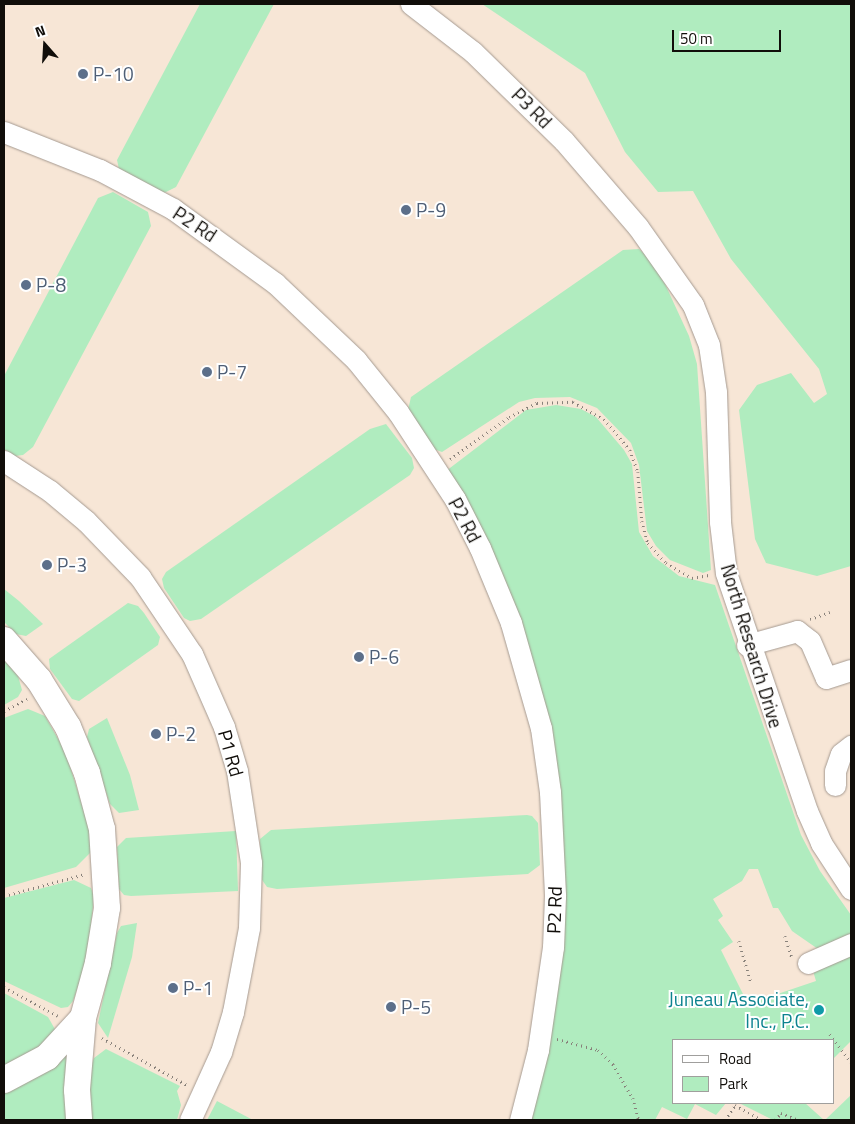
<!DOCTYPE html>
<html>
<head>
<meta charset="utf-8">
<style>
  body { margin:0 }
  #map { position:relative; width:855px; height:1124px; overflow:hidden; background:#fdf1e7; font-family:"Titillium Web",sans-serif }
  div>[style] { position:absolute }
  .built>* { inset:0; background:#f7e6d6 }
  .green>* { inset:0; background:#b0ecbf }
  .path>* { height:2.5px; margin-top:-1.25px; transform-origin:0; background:repeating-linear-gradient(90deg,#88817a 0 1px,transparent 0 5px) }
  .roads { filter:drop-shadow(0 0 1px #a59a91) drop-shadow(0 0 1px #a59a91) }
  .minor>* { height:21px; margin:-10.5px; padding:0 10.5px; transform-origin:10.5px; border-radius:10.5px; background:#fff }
  .major>* { height:26px; margin:-13px; padding:0 13px; transform-origin:13px; border-radius:13px; background:#fff }
  .dots>* { width:14px; height:14px; translate:-50% -50%; box-sizing:border-box; border:2px solid #fff; border-radius:50% }
  span { translate:-50% -50%; white-space:nowrap; text-align:center; line-height:1.15; -webkit-text-stroke:4px #fff; paint-order:stroke }
  .service-label { font-size:19px; color:#4e5e75 }
  .left { translate:0 -50%; text-align:left }
  .street-label { font-size:19px; color:#110e0a }
  .culture-label { font-size:19px; color:#0d838f }
  .right { translate:-100% -50%; text-align:right }
  .frame { position:absolute; inset:0; border:5px solid #110e0a; pointer-events:none }
  .legend { position:absolute; left:672px; top:1039px; width:162px; height:65px; box-sizing:border-box; background:#fff; border:1px solid #a09f9d; margin:0; padding:6px 9px; list-style:none; font-size:15px; color:#110e0a }
  .legend li { display:flex; align-items:center; gap:10px; height:25px }
  .legend b { width:25px; border:1px solid #a09f9d }
  .north { position:absolute; left:20px; top:20px; width:50px; height:50px; -webkit-text-stroke:4px #fff; paint-order:stroke; rotate:341deg; font-size:14px; font-weight:700; line-height:20px; text-align:center; color:#110e0a }
  .north::after { content:''; display:block; margin:auto; width:18px; height:22px; background:#110e0a; clip-path:polygon(50% 0,100% 100%,50% 72%,0 100%) }
  .scale { position:absolute; left:672px; top:30px; width:109px; height:22px; box-sizing:border-box; border:2px solid #110e0a; border-top:0; padding-left:6px; font-size:15px; line-height:18px; white-space:nowrap; color:#110e0a; -webkit-text-stroke:4px #fff; paint-order:stroke }
</style>
</head>
<body>
<div id="map">
  <div class="built">
    <div style="clip-path:polygon(evenodd,4px 4px,851px 4px,851px 1120px,4px 1120px,4px 4px,674px 1040px,834px 1040px,834px 1103px,674px 1103px,674px 1040px)"></div>
  </div>
  <div class="green">
    <div style="clip-path:polygon(200px 4px,274px 4px,176px 187px,164px 193px,119px 169px,117px 160px)"></div>
    <div style="clip-path:polygon(482px 4px,851px 4px,851px 566px,817px 576px,766px 563px,755px 539px,739px 410px,757px 385px,791px 373px,814px 403px,827px 394px,819px 369px,731px 259px,693px 191px,658px 192px,625px 152px,585px 73px)"></div>
    <div style="clip-path:polygon(113px 192px,148px 212px,151px 226px,33px 447px,23px 455px,15px 456px,4px 449px,4px 376px,98px 198px)"></div>
    <div style="clip-path:polygon(639px 249px,649px 258px,665px 284px,689px 336px,697px 364px,711px 570px,703px 573px,670px 560px,656px 546px,647px 531px,639px 465px,631px 443px,597px 408px,570px 397px,535px 398px,519px 402px,442px 452px,431px 448px,408px 410px,411px 397px,623px 250px)"></div>
    <div style="clip-path:polygon(556px 405px,581px 409px,596px 417px,624px 450px,632px 464px,639px 532px,653px 556px,679px 576px,715px 585px,801px 835px,820px 871px,851px 915px,851px 933px,839px 943px,818px 949px,792px 931px,778px 908px,773px 908px,758px 869px,749px 869px,742px 881px,713px 899px,723px 916px,718px 920px,733px 942px,721px 950px,748px 1004px,816px 981px,813px 971px,851px 954px,851px 1041px,834px 1058px,834px 1040px,674px 1040px,674px 1103px,726px 1103px,716px 1115px,695px 1104px,687px 1119px,662px 1107px,655px 1120px,527px 1120px,549px 1043px,548px 732px,446px 471px,526px 410px)"></div>
    <div style="clip-path:polygon(386px 424px,412px 458px,414px 468px,410px 475px,201px 619px,190px 621px,184px 618px,164px 588px,162px 579px,166px 572px,370px 429px)"></div>
    <div style="clip-path:polygon(4px 589px,19px 601px,43px 624px,26px 636px,16px 634px,4px 622px)"></div>
    <div style="clip-path:polygon(128px 603px,138px 606px,144px 613px,160px 637px,158px 645px,79px 701px,72px 699px,50px 669px,49px 659px)"></div>
    <div style="clip-path:polygon(4px 660px,18px 676px,22px 690px,18px 697px,4px 705px)"></div>
    <div style="clip-path:polygon(28px 709px,45px 716px,66px 753px,89px 828px,91px 852px,76px 867px,4px 888px,4px 718px)"></div>
    <div style="clip-path:polygon(107px 718px,130px 775px,139px 810px,119px 813px,110px 804px,87px 737px,89px 729px)"></div>
    <div style="clip-path:polygon(527px 815px,532px 816px,538px 823px,540px 865px,528px 874px,277px 889px,267px 887px,260px 877px,260px 839px,271px 830px)"></div>
    <div style="clip-path:polygon(236px 831px,238px 891px,131px 896px,124px 895px,119px 889px,117px 847px,126px 838px)"></div>
    <div style="clip-path:polygon(74px 880px,91px 888px,94px 897px,90px 934px,83px 973px,73px 1001px,68px 1007px,61px 1008px,4px 981px,4px 898px)"></div>
    <div style="clip-path:polygon(137px 923px,132px 957px,108px 1038px,98px 1023px,117px 933px,121px 926px)"></div>
    <div style="clip-path:polygon(4px 993px,48px 1017px,56px 1031px,54px 1039px,4px 1074px)"></div>
    <div style="clip-path:polygon(106px 1049px,180px 1086px,177px 1091px,181px 1105px,177px 1120px,89px 1120px,88px 1072px,94px 1058px)"></div>
    <div style="clip-path:polygon(70px 1050px,69px 1120px,4px 1120px,4px 1091px)"></div>
    <div style="clip-path:polygon(851px 1095px,851px 1120px,825px 1120px)"></div>
    <div style="clip-path:polygon(217px 1101px,253px 1120px,207px 1120px)"></div>
    <div style="clip-path:polygon(739px 1103px,805px 1103px,824px 1120px,773px 1120px)"></div>
  </div>
  <div class="path">
    <div style="left:450px;top:459px;width:72px;rotate:-35.4deg"></div>
    <div style="left:509px;top:417px;width:31px;rotate:-27deg"></div>
    <div style="left:537px;top:403px;width:36px;rotate:-2deg"></div>
    <div style="left:573px;top:402px;width:35px;rotate:29deg"></div>
    <div style="left:604px;top:419px;width:40px;rotate:50deg"></div>
    <div style="left:630px;top:450px;width:23px;rotate:70deg"></div>
    <div style="left:638px;top:472px;width:49px;rotate:85.3deg"></div>
    <div style="left:642px;top:521px;width:23px;rotate:75deg"></div>
    <div style="left:648px;top:543px;width:27px;rotate:48deg"></div>
    <div style="left:666px;top:563px;width:30px;rotate:30deg"></div>
    <div style="left:692px;top:578px;width:17px;rotate:-10deg"></div>
    <div style="left:810px;top:619px;width:21px;rotate:-19deg"></div>
    <div style="left:4px;top:711px;width:26px;rotate:-28deg"></div>
    <div style="left:4px;top:896px;width:84px;rotate:-15.2deg"></div>
    <div style="left:785px;top:936px;width:22px;rotate:72deg"></div>
    <div style="left:739px;top:941px;width:43px;rotate:73.7deg"></div>
    <div style="left:4px;top:987px;width:61px;rotate:28.2deg"></div>
    <div style="left:830px;top:1034px;width:35px;rotate:53deg"></div>
    <div style="left:102px;top:1038px;width:97px;rotate:28.9deg"></div>
    <div style="left:557px;top:1039px;width:42px;rotate:15deg"></div>
    <div style="left:598px;top:1050px;width:21px;rotate:43deg"></div>
    <div style="left:613px;top:1064px;width:39px;rotate:60deg"></div>
    <div style="left:633px;top:1098px;width:23px;rotate:75deg"></div>
    <div style="left:725px;top:1120px;width:18px;rotate:-56deg"></div>
    <div style="left:735px;top:1105px;width:31px;rotate:29deg"></div>
    <div style="left:775px;top:1120px;width:9px;rotate:-49deg"></div>
    <div style="left:781px;top:1113px;width:18px;rotate:22deg"></div>
  </div>
  <div class="roads">
    <div class="minor">
      <div style="left:411px;top:4px;width:78px;rotate:37.7deg"></div>
      <div style="left:473px;top:52px;width:127px;rotate:44.4deg"></div>
      <div style="left:564px;top:141px;width:113px;rotate:49.3deg"></div>
      <div style="left:638px;top:227px;width:95px;rotate:54.8deg"></div>
      <div style="left:693px;top:305px;width:43px;rotate:68.2deg"></div>
      <div style="left:709px;top:345px;width:48px;rotate:81.5deg"></div>
      <div style="left:716px;top:392px;width:130px;rotate:88.2deg"></div>
      <div style="left:720px;top:522px;width:51px;rotate:83.3deg"></div>
      <div style="left:726px;top:573px;width:251px;rotate:71.2deg"></div>
      <div style="left:807px;top:811px;width:35px;rotate:66deg"></div>
      <div style="left:821px;top:843px;width:55px;rotate:56.9deg"></div>
      <div style="left:4px;top:132px;width:103px;rotate:21.6deg"></div>
      <div style="left:100px;top:170px;width:83px;rotate:28.1deg"></div>
      <div style="left:173px;top:209px;width:126px;rotate:36deg"></div>
      <div style="left:275px;top:283px;width:112px;rotate:43.5deg"></div>
      <div style="left:356px;top:360px;width:67px;rotate:51.1deg"></div>
      <div style="left:398px;top:412px;width:104px;rotate:56.8deg"></div>
      <div style="left:455px;top:499px;width:55px;rotate:63deg"></div>
      <div style="left:480px;top:548px;width:81px;rotate:67.5deg"></div>
      <div style="left:511px;top:623px;width:109px;rotate:74.1deg"></div>
      <div style="left:541px;top:728px;width:65px;rotate:82deg"></div>
      <div style="left:550px;top:792px;width:104px;rotate:87.2deg"></div>
      <div style="left:555px;top:896px;width:51px;rotate:92.2deg"></div>
      <div style="left:553px;top:947px;width:104px;rotate:98.3deg"></div>
      <div style="left:538px;top:1050px;width:72px;rotate:104.4deg"></div>
      <div style="left:4px;top:461px;width:55px;rotate:33.1deg"></div>
      <div style="left:50px;top:491px;width:47px;rotate:39.8deg"></div>
      <div style="left:86px;top:521px;width:78px;rotate:46deg"></div>
      <div style="left:140px;top:577px;width:93px;rotate:56deg"></div>
      <div style="left:192px;top:654px;width:80px;rotate:66.3deg"></div>
      <div style="left:224px;top:727px;width:46px;rotate:73.5deg"></div>
      <div style="left:237px;top:771px;width:93px;rotate:81.3deg"></div>
      <div style="left:251px;top:863px;width:65px;rotate:91.8deg"></div>
      <div style="left:249px;top:928px;width:86px;rotate:100.8deg"></div>
      <div style="left:233px;top:1012px;width:42px;rotate:106.7deg"></div>
      <div style="left:221px;top:1052px;width:75px;rotate:114.5deg"></div>
      <div style="left:747px;top:645px;width:52px;rotate:-15.6deg"></div>
      <div style="left:797px;top:631px;width:16px;rotate:38deg"></div>
      <div style="left:810px;top:641px;width:40px;rotate:66.6deg"></div>
      <div style="left:826px;top:678px;width:26px;rotate:-18deg"></div>
      <div style="left:835px;top:785px;width:14px;rotate:-90deg"></div>
      <div style="left:835px;top:771px;width:18px;rotate:-71deg"></div>
      <div style="left:841px;top:754px;width:13px;rotate:-39deg"></div>
      <div style="left:808px;top:963px;width:47px;rotate:-23.8deg"></div>
    </div>
    <div class="major">
      <div style="left:4px;top:640px;width:53px;rotate:48.8deg"></div>
      <div style="left:39px;top:680px;width:55px;rotate:58.3deg"></div>
      <div style="left:68px;top:727px;width:50px;rotate:67.6deg"></div>
      <div style="left:87px;top:773px;width:58px;rotate:75deg"></div>
      <div style="left:102px;top:829px;width:79px;rotate:86.4deg"></div>
      <div style="left:107px;top:908px;width:56px;rotate:99.3deg"></div>
      <div style="left:98px;top:963px;width:57px;rotate:105.3deg"></div>
      <div style="left:83px;top:1018px;width:72px;rotate:94.8deg"></div>
      <div style="left:77px;top:1090px;width:30px;rotate:86deg"></div>
      <div style="left:4px;top:1080px;width:49px;rotate:-28.1deg"></div>
      <div style="left:47px;top:1057px;width:53px;rotate:-47.3deg"></div>
    </div>
  </div>
  <div class="dots">
    <div style="left:83px;top:74px;background:#5c6f8a"></div>
    <div style="left:406px;top:210px;background:#5c6f8a"></div>
    <div style="left:26px;top:285px;background:#5c6f8a"></div>
    <div style="left:207px;top:372px;background:#5c6f8a"></div>
    <div style="left:47px;top:565px;background:#5c6f8a"></div>
    <div style="left:359px;top:657px;background:#5c6f8a"></div>
    <div style="left:156px;top:734px;background:#5c6f8a"></div>
    <div style="left:173px;top:988px;background:#5c6f8a"></div>
    <div style="left:391px;top:1007px;background:#5c6f8a"></div>
    <div style="left:819px;top:1010px;background:#0f9aa8"></div>
  </div>
  <div class="service-label">
    <span class="left" style="left:93px;top:74px">P-10</span>
    <span class="left" style="left:416px;top:210px">P-9</span>
    <span class="left" style="left:36px;top:285px">P-8</span>
    <span class="left" style="left:217px;top:372px">P-7</span>
    <span class="left" style="left:57px;top:565px">P-3</span>
    <span class="left" style="left:369px;top:657px">P-6</span>
    <span class="left" style="left:166px;top:734px">P-2</span>
    <span class="left" style="left:183px;top:988px">P-1</span>
    <span class="left" style="left:401px;top:1007px">P-5</span>
  </div>
  <div class="street-label">
    <span style="left:532px;top:108px;rotate:45deg">P3 Rd</span>
    <span style="left:195px;top:224px;rotate:33deg">P2 Rd</span>
    <span style="left:465px;top:520px;rotate:62deg">P2 Rd</span>
    <span style="left:752px;top:646px;rotate:73deg">North Research Drive</span>
    <span style="left:231px;top:753px;rotate:74deg">P1 Rd</span>
    <span style="left:554px;top:910px;rotate:-88deg">P2 Rd</span>
  </div>
  <div class="culture-label">
    <span class="right" style="left:809px;top:1010px">Juneau Associate,<br>Inc., P.C.</span>
  </div>
  <div class="frame"></div>
  <ul class="legend">
  <li><b style="height:6px;background:#fff"></b>Road</li>
  <li><b style="height:14px;background:#b0ecbf"></b>Park</li>
  </ul>
  <div class="north">N</div>
  <div class="scale">50 m</div>
</div>
</body>
</html>
